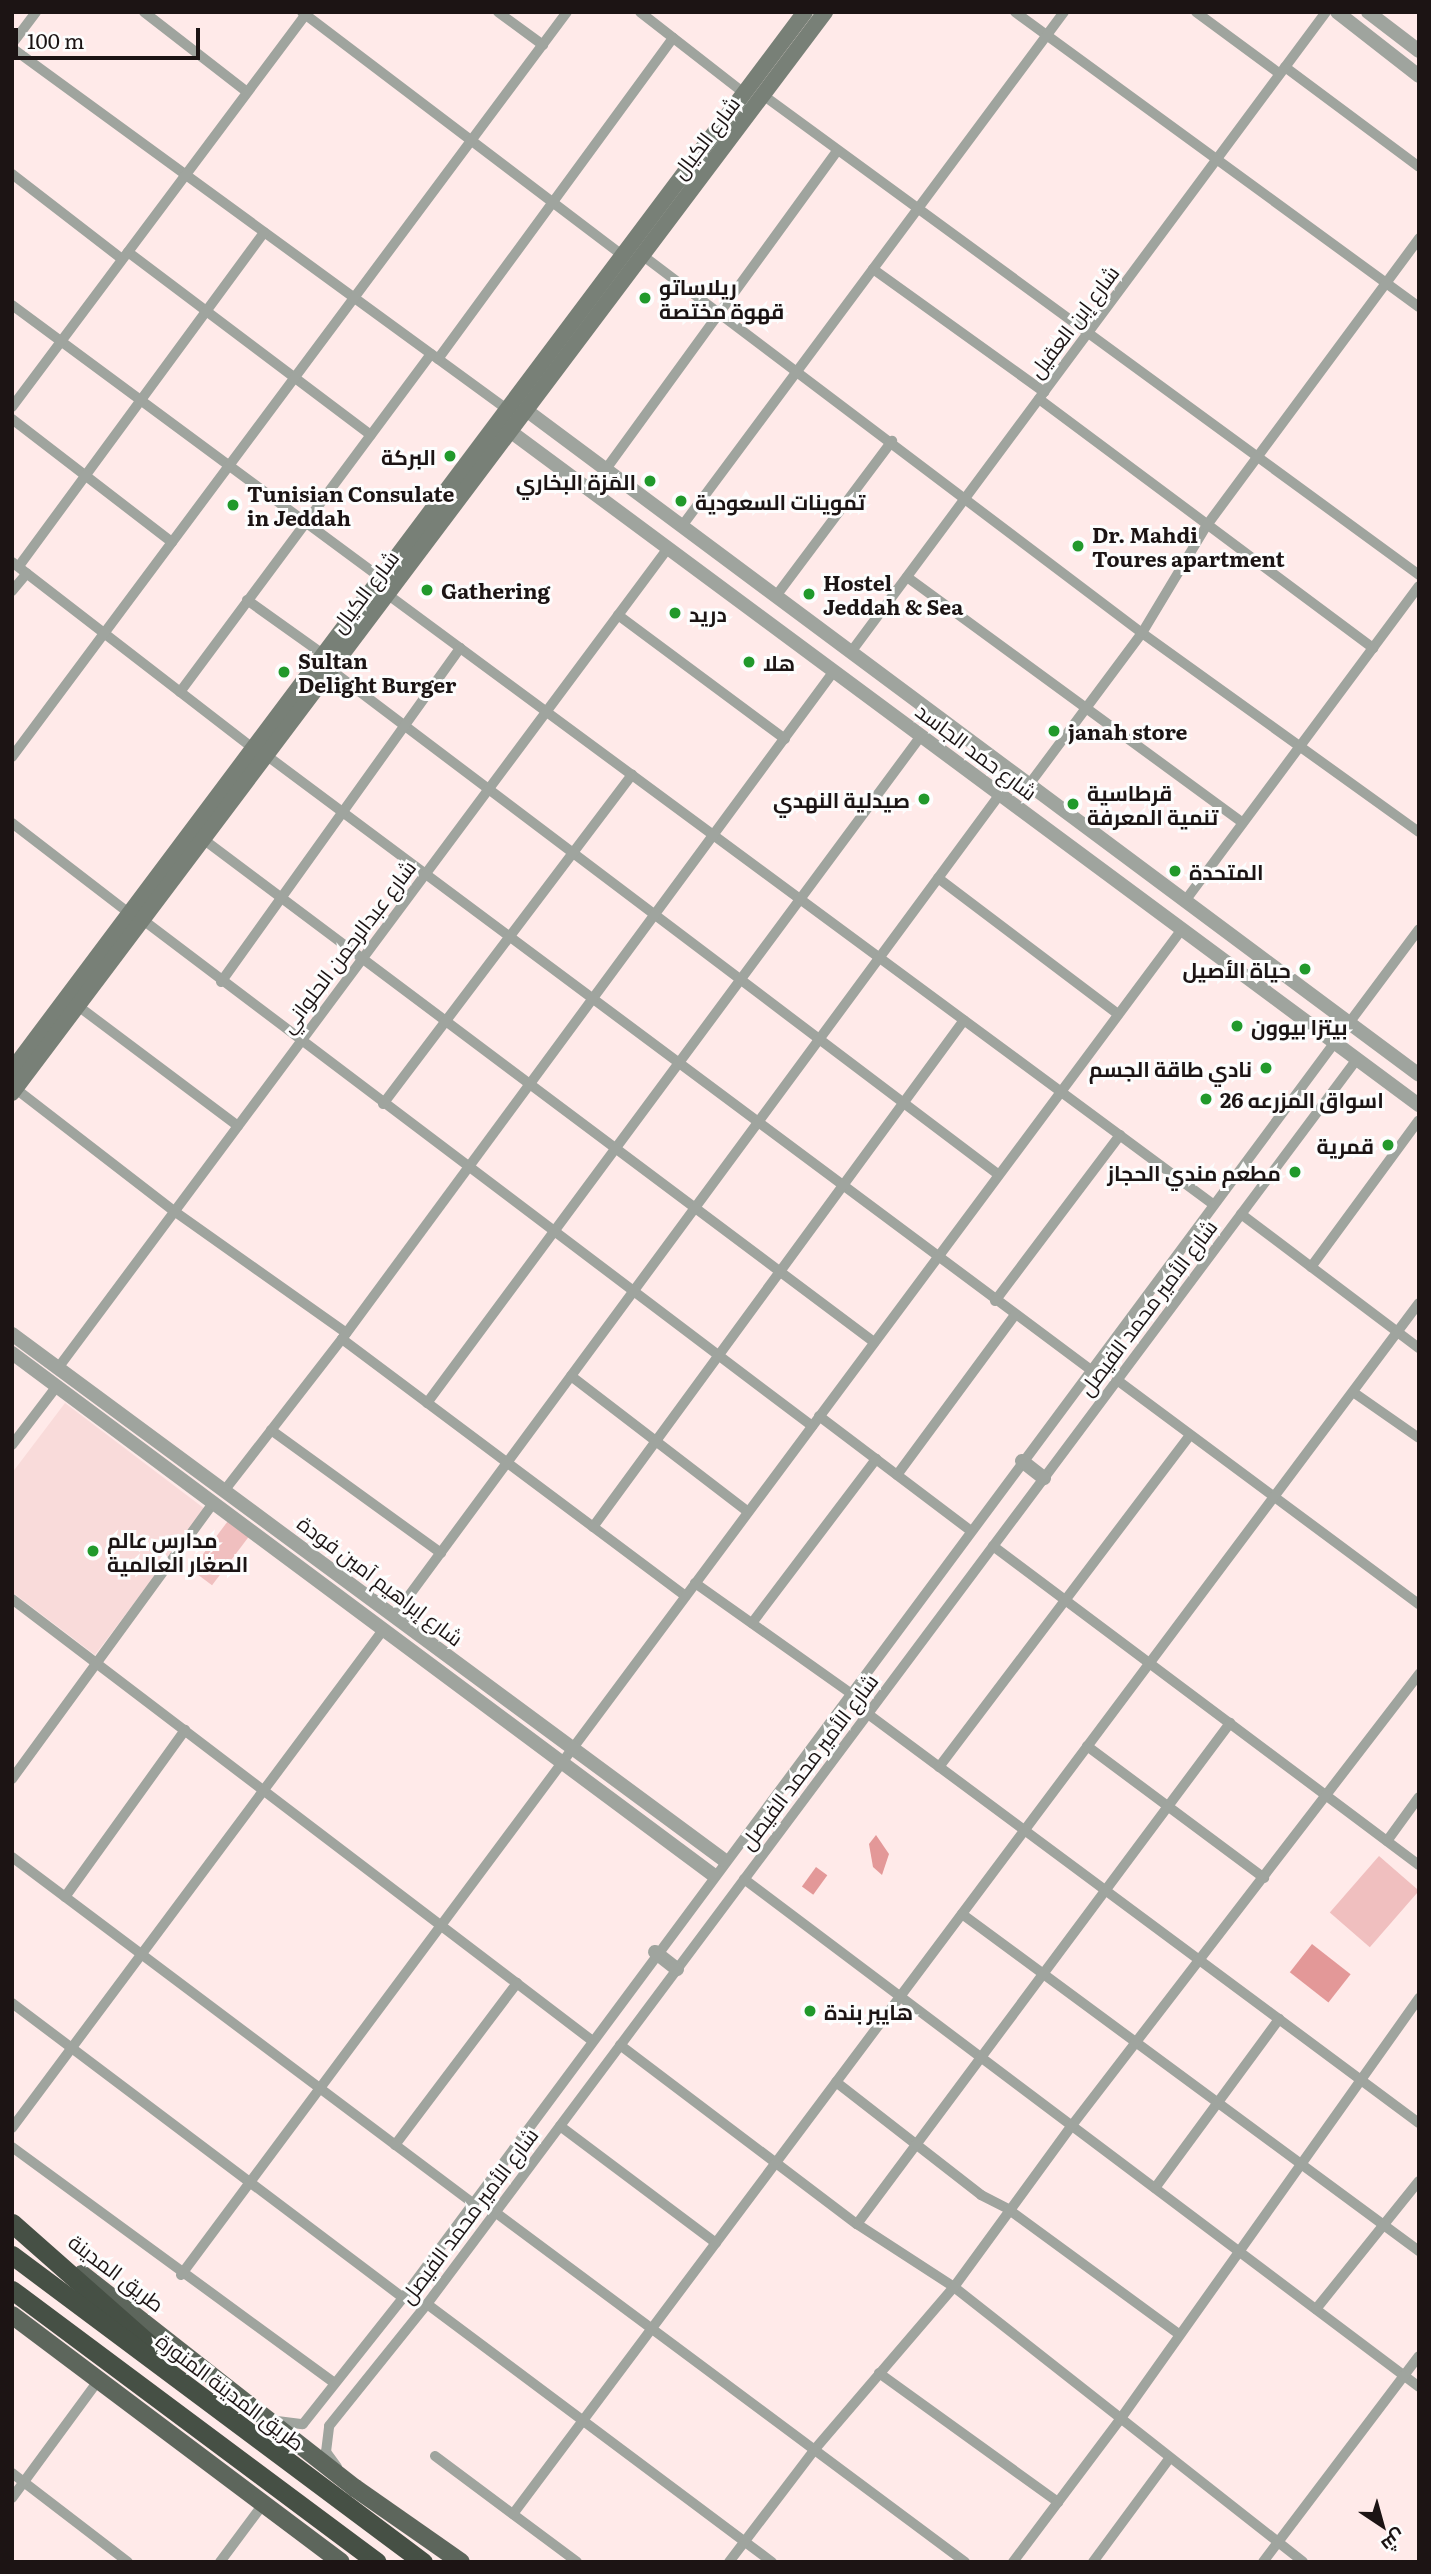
<!DOCTYPE html>
<html>
<head>
<meta charset="utf-8">
<style>
  body { margin:0 }
  #map { position:relative; width:1431px; height:2574px; overflow:hidden; background:#ffeae9; font-family:Literata,Cairo,serif }
  div>[style] { position:absolute }
  .built>* { inset:0; background:#f9dbda }
  .green>* { inset:0; background:#f0bfbf; transform-origin:0 0 }
  .water>* { inset:0; background:#e39898; transform-origin:0 0 }
  .minor>* { height:10px; margin:-5px; padding:0 5px; transform-origin:5px; border-radius:5px; background:#9fa49e }
  .tertiary>* { height:14px; margin:-7px; padding:0 7px; transform-origin:7px; border-radius:7px; background:#9fa49e }
  .secondary>* { height:16px; margin:-8px; padding:0 8px; transform-origin:8px; border-radius:8px; background:#788077 }
  .primary>* { height:18px; margin:-9px; padding:0 9px; transform-origin:9px; border-radius:9px; background:#5d665c }
  .motorway>* { height:19px; margin:-9.5px; padding:0 9.5px; transform-origin:9.5px; border-radius:9.5px; background:#465045 }
  .dots>* { width:19px; height:19px; translate:-50% -50%; box-sizing:border-box; border:4px solid #fdfdfd; border-radius:50% }
  span { translate:-50% -50%; white-space:nowrap; text-align:center; line-height:1.15; -webkit-text-stroke:6px #fdfdfd; paint-order:stroke }
  .street-label { font-size:21px; color:#1c1414 }
  .poi-label { font-size:21px; color:#1c1414; font-weight:700 }
  .left { translate:0 -50%; text-align:left }
  .right { translate:-100% -50%; text-align:right }
  .frame { position:absolute; inset:0; border:14px solid #1c1414; pointer-events:none }
  .north { position:absolute; left:1347px; top:2490px; width:70px; height:70px; -webkit-text-stroke:5px #fdfdfd; paint-order:stroke; rotate:144deg; font-size:19px; font-weight:700; line-height:28px; text-align:center; color:#1c1414 }
  .north::after { content:''; display:block; margin:auto; width:24px; height:32px; background:#1c1414; clip-path:polygon(50% 0,100% 100%,50% 72%,0 100%) }
  .scale { position:absolute; left:14px; top:28px; width:186px; height:32px; box-sizing:border-box; border:4px solid #1c1414; border-top:0; padding-left:9px; font-size:21px; line-height:24px; white-space:nowrap; color:#1c1414; -webkit-text-stroke:5px #fdfdfd; paint-order:stroke }
</style>
</head>
<body>
<div id="map">
  <div class="built">
    <div style="clip-path:polygon(65px 1403px,205px 1509px,95px 1655px,12px 1592px,12px 1473px)"></div>
  </div>
  <div class="green">
    <div style="left:231px;top:1517px;width:26px;height:66px;rotate:37deg"></div>
    <div style="left:1379px;top:1856px;width:53px;height:75px;rotate:41deg"></div>
  </div>
  <div class="water">
    <div style="clip-path:polygon(876px 1835px,889px 1854px,882px 1875px,873px 1867px,869px 1844px)"></div>
    <div style="left:816px;top:1867px;width:14px;height:24px;rotate:36deg"></div>
    <div style="left:1312px;top:1944px;width:49px;height:36px;rotate:38deg"></div>
  </div>
  <div class="minor">
    <div style="left:144px;top:12px;width:130px;rotate:37.8deg"></div>
    <div style="left:302px;top:12px;width:403px;rotate:37.2deg"></div>
    <div style="left:498px;top:12px;width:56px;rotate:36.3deg"></div>
    <div style="left:640px;top:12px;width:132px;rotate:37.9deg"></div>
    <div style="left:1015px;top:12px;width:500px;rotate:36.14deg"></div>
    <div style="left:1196px;top:12px;width:104px;rotate:36.4deg"></div>
    <div style="left:12px;top:44px;width:40px;rotate:-53deg"></div>
    <div style="left:12px;top:48px;width:614px;rotate:36.12deg"></div>
    <div style="left:1285px;top:67px;width:167px;rotate:36.7deg"></div>
    <div style="left:763px;top:95px;width:813px;rotate:36.19deg"></div>
    <div style="left:12px;top:174px;width:139px;rotate:37.7deg"></div>
    <div style="left:128px;top:252px;width:304px;rotate:37deg"></div>
    <div style="left:642px;top:255px;width:627px;rotate:37.09deg"></div>
    <div style="left:1142px;top:633px;width:341px;rotate:35.7deg"></div>
    <div style="left:873px;top:269px;width:211px;rotate:35.7deg"></div>
    <div style="left:12px;top:305px;width:459px;rotate:36.5deg"></div>
    <div style="left:438px;top:359px;width:398px;rotate:-53.8deg"></div>
    <div style="left:1039px;top:399px;width:417px;rotate:36.7deg"></div>
    <div style="left:12px;top:407px;width:493px;rotate:-53.2deg"></div>
    <div style="left:12px;top:419px;width:202px;rotate:37.6deg"></div>
    <div style="left:606px;top:469px;width:394px;rotate:-54deg"></div>
    <div style="left:682px;top:526px;width:640px;rotate:-53.38deg"></div>
    <div style="left:12px;top:562px;width:306px;rotate:37.7deg"></div>
    <div style="left:19px;top:566px;width:414px;rotate:-53.7deg"></div>
    <div style="left:907px;top:577px;width:416px;rotate:36.2deg"></div>
    <div style="left:12px;top:591px;width:23px;rotate:-50deg"></div>
    <div style="left:387px;top:594px;width:1027px;rotate:36.45deg"></div>
    <div style="left:776px;top:596px;width:194px;rotate:-53.2deg"></div>
    <div style="left:247px;top:600px;width:95px;rotate:35.5deg"></div>
    <div style="left:618px;top:615px;width:208px;rotate:36.6deg"></div>
    <div style="left:851px;top:652px;width:797px;rotate:-53.42deg"></div>
    <div style="left:331px;top:670px;width:837px;rotate:37.09deg"></div>
    <div style="left:180px;top:692px;width:421px;rotate:-53.4deg"></div>
    <div style="left:266px;top:755px;width:1029px;rotate:36.7deg"></div>
    <div style="left:12px;top:757px;width:929px;rotate:-53.32deg"></div>
    <div style="left:1028px;top:786px;width:191px;rotate:-53.3deg"></div>
    <div style="left:1142px;top:633px;width:126px;rotate:-59deg"></div>
    <div style="left:1207px;top:525px;width:357px;rotate:-53.5deg"></div>
    <div style="left:12px;top:823px;width:149px;rotate:37.6deg"></div>
    <div style="left:203px;top:839px;width:839px;rotate:36.86deg"></div>
    <div style="left:938px;top:878px;width:226px;rotate:37.1deg"></div>
    <div style="left:1185px;top:901px;width:392px;rotate:-53.4deg"></div>
    <div style="left:143px;top:920px;width:839px;rotate:37.1deg"></div>
    <div style="left:221px;top:982px;width:411px;rotate:-54.4deg"></div>
    <div style="left:78px;top:1006px;width:200px;rotate:36.9deg"></div>
    <div style="left:1349px;top:1023px;width:117px;rotate:-53.3deg"></div>
    <div style="left:16px;top:1089px;width:200px;rotate:37.7deg"></div>
    <div style="left:174px;top:1211px;width:211px;rotate:35.3deg"></div>
    <div style="left:383px;top:1104px;width:413px;rotate:-52.9deg"></div>
    <div style="left:1241px;top:1214px;width:223px;rotate:37deg"></div>
    <div style="left:1311px;top:1267px;width:182px;rotate:-53.7deg"></div>
    <div style="left:995px;top:1301px;width:208px;rotate:-53deg"></div>
    <div style="left:342px;top:1339px;width:429px;rotate:36.8deg"></div>
    <div style="left:58px;top:1368px;width:1022px;rotate:-53.35deg"></div>
    <div style="left:571px;top:1376px;width:223px;rotate:37.5deg"></div>
    <div style="left:1117px;top:1380px;width:376px;rotate:36.6deg"></div>
    <div style="left:1353px;top:1392px;width:80px;rotate:34.9deg"></div>
    <div style="left:427px;top:1403px;width:830px;rotate:-53.48deg"></div>
    <div style="left:819px;top:1416px;width:189px;rotate:37.1deg"></div>
    <div style="left:271px;top:1430px;width:210px;rotate:35.9deg"></div>
    <div style="left:12px;top:1445px;width:74px;rotate:-52.7deg"></div>
    <div style="left:897px;top:1475px;width:199px;rotate:-53.6deg"></div>
    <div style="left:224px;top:1491px;width:192px;rotate:-52.2deg"></div>
    <div style="left:342px;top:1339px;width:830px;rotate:-53.63deg"></div>
    <div style="left:593px;top:1527px;width:628px;rotate:-53.8deg"></div>
    <div style="left:993px;top:1546px;width:532px;rotate:36.83deg"></div>
    <div style="left:695px;top:1583px;width:189px;rotate:35.3deg"></div>
    <div style="left:12px;top:1599px;width:726px;rotate:37.28deg"></div>
    <div style="left:394px;top:1616px;width:1021px;rotate:-53.6deg"></div>
    <div style="left:752px;top:1623px;width:206px;rotate:-52.9deg"></div>
    <div style="left:868px;top:1714px;width:686px;rotate:36.59deg"></div>
    <div style="left:1087px;top:1746px;width:221px;rotate:36.7deg"></div>
    <div style="left:939px;top:1767px;width:416px;rotate:-52.9deg"></div>
    <div style="left:12px;top:1779px;width:341px;rotate:-53.9deg"></div>
    <div style="left:1387px;top:1841px;width:54px;rotate:-54deg"></div>
    <div style="left:12px;top:1857px;width:578px;rotate:36.91deg"></div>
    <div style="left:744px;top:1879px;width:845px;rotate:36.96deg"></div>
    <div style="left:65px;top:1897px;width:206px;rotate:-54.3deg"></div>
    <div style="left:962px;top:1914px;width:568px;rotate:36.41deg"></div>
    <div style="left:12px;top:2003px;width:490px;rotate:37deg"></div>
    <div style="left:620px;top:2045px;width:297px;rotate:37.1deg"></div>
    <div style="left:857px;top:2224px;width:116px;rotate:33deg"></div>
    <div style="left:954px;top:2287px;width:444px;rotate:38.2deg"></div>
    <div style="left:836px;top:2082px;width:184px;rotate:37.9deg"></div>
    <div style="left:981px;top:2195px;width:30px;rotate:27deg"></div>
    <div style="left:1008px;top:2209px;width:212px;rotate:36.2deg"></div>
    <div style="left:560px;top:2126px;width:195px;rotate:36.9deg"></div>
    <div style="left:12px;top:2128px;width:621px;rotate:-53.31deg"></div>
    <div style="left:395px;top:2145px;width:203px;rotate:-53deg"></div>
    <div style="left:12px;top:2147px;width:399px;rotate:36.2deg"></div>
    <div style="left:1155px;top:2188px;width:210px;rotate:-53.7deg"></div>
    <div style="left:495px;top:2212px;width:586px;rotate:36.67deg"></div>
    <div style="left:857px;top:2224px;width:625px;rotate:-53.33deg"></div>
    <div style="left:181px;top:2275px;width:1677px;rotate:-53.36deg"></div>
    <div style="left:427px;top:2304px;width:431px;rotate:36.8deg"></div>
    <div style="left:1316px;top:2309px;width:164px;rotate:-51.2deg"></div>
    <div style="left:879px;top:2373px;width:221px;rotate:35.8deg"></div>
    <div style="left:277px;top:2421px;width:26px;rotate:7deg"></div>
    <div style="left:303px;top:2424px;width:161px;rotate:-51.6deg"></div>
    <div style="left:403px;top:2298px;width:1564px;rotate:-53.42deg"></div>
    <div style="left:435px;top:2456px;width:177px;rotate:36.7deg"></div>
    <div style="left:337px;top:2467px;width:19px;rotate:-126deg"></div>
    <div style="left:326px;top:2452px;width:26px;rotate:-83deg"></div>
    <div style="left:329px;top:2426px;width:156px;rotate:-51.2deg"></div>
    <div style="left:427px;top:2304px;width:1554px;rotate:-53.24deg"></div>
    <div style="left:12px;top:2473px;width:146px;rotate:37.5deg"></div>
    <div style="left:12px;top:2498px;width:145px;rotate:-53.7deg"></div>
    <div style="left:513px;top:2514px;width:1512px;rotate:-53.2deg"></div>
    <div style="left:220px;top:2562px;width:74px;rotate:-53.3deg"></div>
    <div style="left:729px;top:2562px;width:142px;rotate:-52.7deg"></div>
    <div style="left:815px;top:2449px;width:213px;rotate:-49.4deg"></div>
    <div style="left:954px;top:2287px;width:202px;rotate:-53.9deg"></div>
    <div style="left:1073px;top:2124px;width:568px;rotate:-52.44deg"></div>
    <div style="left:1013px;top:2562px;width:176px;rotate:-53.1deg"></div>
    <div style="left:1119px;top:2421px;width:519px;rotate:-54.65deg"></div>
    <div style="left:1093px;top:2562px;width:128px;rotate:-53.6deg"></div>
    <div style="left:1263px;top:2562px;width:258px;rotate:-52.9deg"></div>
  </div>
  <div class="tertiary">
    <div style="left:1337px;top:12px;width:104px;rotate:38deg"></div>
    <div style="left:1368px;top:12px;width:64px;rotate:37.4deg"></div>
    <div style="left:526px;top:410px;width:1113px;rotate:36.67deg"></div>
    <div style="left:510px;top:431px;width:1132px;rotate:36.56deg"></div>
    <div style="left:12px;top:1334px;width:885px;rotate:36.46deg"></div>
    <div style="left:12px;top:1353px;width:874px;rotate:36.67deg"></div>
    <div style="left:1022px;top:1461px;width:28px;rotate:38deg"></div>
    <div style="left:655px;top:1952px;width:28px;rotate:38deg"></div>
  </div>
  <div class="secondary">
    <div style="left:12px;top:1070px;width:1322px;rotate:-53.15deg"></div>
    <div style="left:12px;top:1093px;width:1353px;rotate:-53.05deg"></div>
  </div>
  <div class="primary">
    <div style="left:82px;top:2274px;width:347px;rotate:38.1deg"></div>
    <div style="left:355px;top:2488px;width:129px;rotate:34.9deg"></div>
    <div style="left:12px;top:2315px;width:411px;rotate:36.9deg"></div>
  </div>
  <div class="motorway">
    <div style="left:12px;top:2223px;width:191px;rotate:41.4deg"></div>
    <div style="left:12px;top:2255px;width:513px;rotate:36.76deg"></div>
    <div style="left:12px;top:2290px;width:455px;rotate:36.7deg"></div>
  </div>
  <div class="dots">
    <div style="left:645px;top:298px;background:#21992b"></div>
    <div style="left:450px;top:456px;background:#21992b"></div>
    <div style="left:650px;top:481px;background:#21992b"></div>
    <div style="left:681px;top:501px;background:#21992b"></div>
    <div style="left:233px;top:505px;background:#21992b"></div>
    <div style="left:1078px;top:546px;background:#21992b"></div>
    <div style="left:427px;top:590px;background:#21992b"></div>
    <div style="left:809px;top:594px;background:#21992b"></div>
    <div style="left:675px;top:613px;background:#21992b"></div>
    <div style="left:749px;top:662px;background:#21992b"></div>
    <div style="left:284px;top:672px;background:#21992b"></div>
    <div style="left:1054px;top:731px;background:#21992b"></div>
    <div style="left:924px;top:799px;background:#21992b"></div>
    <div style="left:1073px;top:804px;background:#21992b"></div>
    <div style="left:1175px;top:871px;background:#21992b"></div>
    <div style="left:1305px;top:969px;background:#21992b"></div>
    <div style="left:1237px;top:1026px;background:#21992b"></div>
    <div style="left:1266px;top:1068px;background:#21992b"></div>
    <div style="left:1206px;top:1099px;background:#21992b"></div>
    <div style="left:1388px;top:1145px;background:#21992b"></div>
    <div style="left:1295px;top:1172px;background:#21992b"></div>
    <div style="left:93px;top:1551px;background:#21992b"></div>
    <div style="left:810px;top:2011px;background:#21992b"></div>
  </div>
  <div class="street-label">
    <span style="left:705px;top:137px;rotate:-53deg">شارع الكيال</span>
    <span style="left:1073px;top:321px;rotate:-53deg">شارع إبن العقيل</span>
    <span style="left:364px;top:591px;rotate:-53deg">شارع الكيال</span>
    <span style="left:977px;top:751px;rotate:37deg">شارع حمد الجاسد</span>
    <span style="left:347px;top:946px;rotate:-53deg">شارع عبدالرحمن الحلواني</span>
    <span style="left:1147px;top:1307px;rotate:-53deg">شارع الأمير محمد الفيصل</span>
    <span style="left:381px;top:1580px;rotate:37deg">شارع إبراهيم آمين فودة</span>
    <span style="left:808px;top:1761px;rotate:-53deg">شارع الأمير محمد الفيصل</span>
    <span style="left:468px;top:2215px;rotate:-53deg">شارع الأمير محمد الفيصل</span>
    <span style="left:117px;top:2272px;rotate:37deg">طريق المدينة</span>
    <span style="left:231px;top:2391px;rotate:37deg">طريق المدينة المنورة</span>
  </div>
  <div class="poi-label">
    <span class="left" style="left:659px;top:298px">ريلاساتو<br>قهوة مختصة</span>
    <span class="right" style="left:436px;top:456px">البركة</span>
    <span class="right" style="left:636px;top:481px">المَزة البخاري</span>
    <span class="left" style="left:247px;top:505px">Tunisian Consulate<br>in Jeddah</span>
    <span class="left" style="left:695px;top:501px">تموينات السعودية</span>
    <span class="left" style="left:1092px;top:546px">Dr. Mahdi<br>Toures apartment</span>
    <span class="left" style="left:823px;top:594px">Hostel<br>Jeddah &amp; Sea</span>
    <span class="left" style="left:441px;top:590px">Gathering</span>
    <span class="left" style="left:689px;top:613px">دريد</span>
    <span class="left" style="left:298px;top:672px">Sultan<br>Delight Burger</span>
    <span class="left" style="left:763px;top:662px">هلا</span>
    <span class="left" style="left:1068px;top:731px">janah store</span>
    <span class="left" style="left:1087px;top:804px">قرطاسية<br>تنمية المعرفة</span>
    <span class="right" style="left:910px;top:799px">صيدلية النهدي</span>
    <span class="left" style="left:1189px;top:871px">المتحدة</span>
    <span class="right" style="left:1291px;top:969px">حياة الأصيل</span>
    <span class="left" style="left:1251px;top:1026px">بيتزا بيوون</span>
    <span class="right" style="left:1252px;top:1068px">نادي طاقة الجسم</span>
    <span class="left" style="left:1220px;top:1099px">اسواق المزرعه 26</span>
    <span class="right" style="left:1374px;top:1145px">قمرية</span>
    <span class="right" style="left:1281px;top:1172px">مطعم مندي الحجاز</span>
    <span class="left" style="left:107px;top:1551px">مدارس عالم<br>الصغار العالمية</span>
    <span class="left" style="left:824px;top:2011px">هايبر بندة</span>
  </div>
  <div class="frame"></div>
  <div class="north">ش</div>
  <div class="scale">100 m</div>
</div>
</body>
</html>
